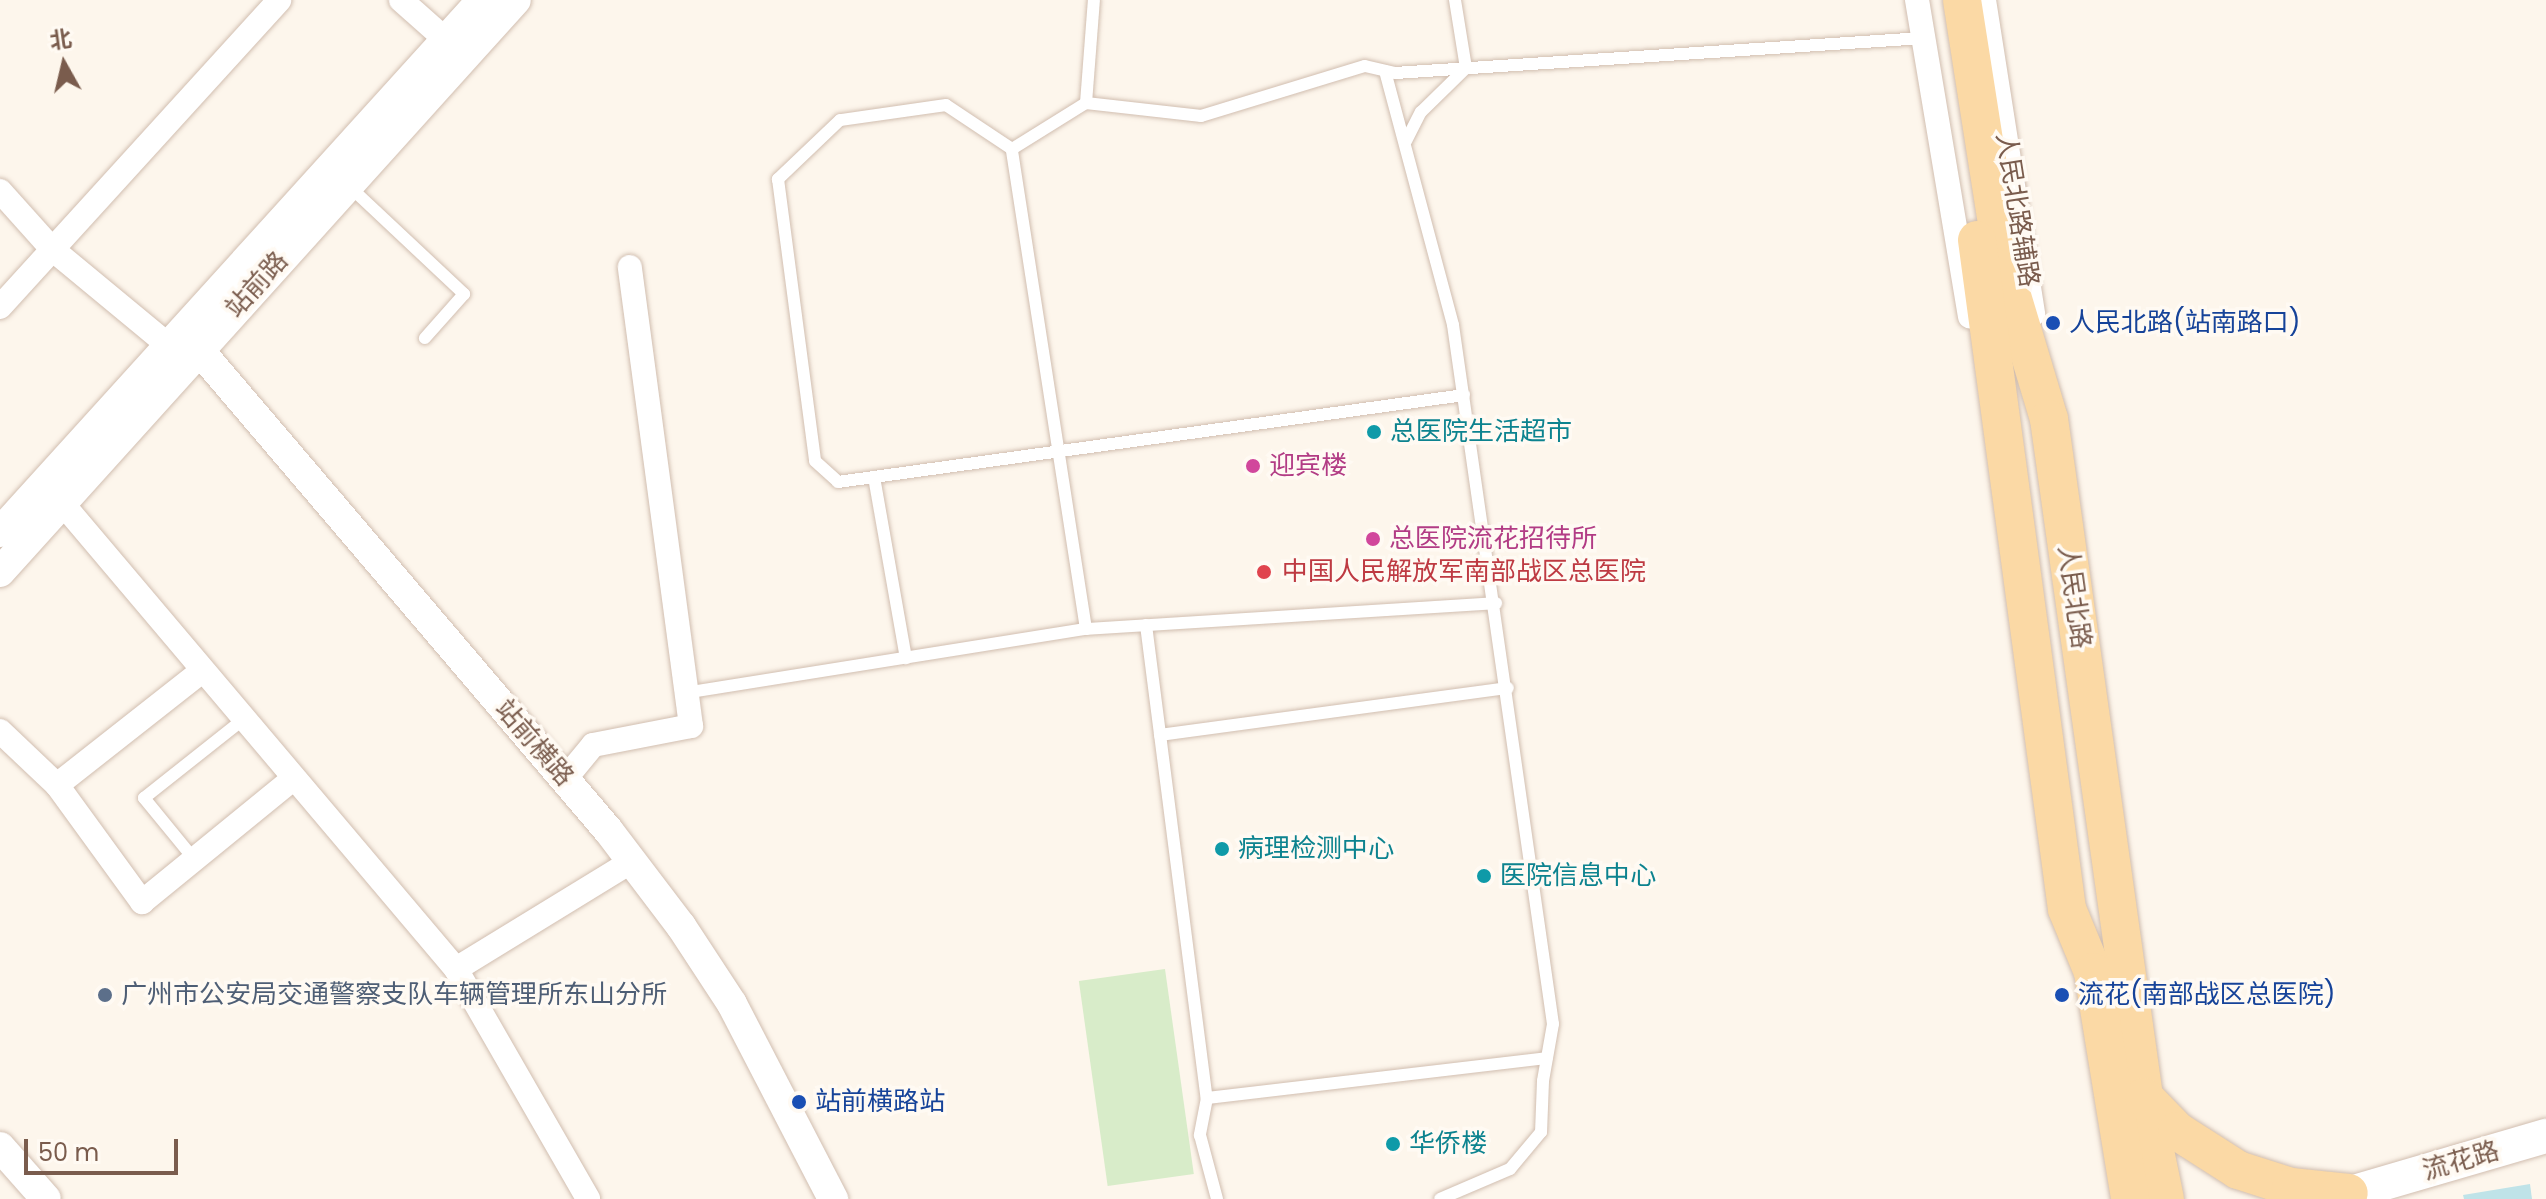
<!DOCTYPE html>
<html>
<head>
<meta charset="utf-8">
<style>
  body { margin:0 }
  #map { position:relative; width:2546px; height:1199px; overflow:hidden; background:#fdf6ec; font-family:Poppins,"Noto Sans SC",sans-serif }
  div>[style] { position:absolute }
  .green>* { inset:0; background:#d8ecc9; transform-origin:0 0 }
  .water>* { inset:0; background:#bfe3e8 }
  .roads { filter:drop-shadow(0 0 2px #d1beb0) drop-shadow(0 0 2px #d1beb0) }
  .service>* { height:12px; margin:-6px; padding:0 6px; transform-origin:6px; border-radius:6px; background:#fff }
  .minor>* { height:24px; margin:-12px; padding:0 12px; transform-origin:12px; border-radius:12px; background:#fff }
  .tertiary>* { height:30px; margin:-15px; padding:0 15px; transform-origin:15px; border-radius:15px; background:#fff }
  .secondary>* { height:34px; margin:-17px; padding:0 17px; transform-origin:17px; border-radius:17px; background:#fff }
  .primary>* { height:38px; margin:-19px; padding:0 19px; transform-origin:19px; border-radius:19px; background:#fbd9a5 }
  .dots>* { width:22px; height:22px; translate:-50% -50%; box-sizing:border-box; border:4px solid #fffaf3; border-radius:50% }
  span { translate:-50% -50%; white-space:nowrap; text-align:center; line-height:1.15; -webkit-text-stroke:7px #fffaf3; paint-order:stroke }
  .street-label { font-size:26px; color:#7a5c4d }
  .transit-label { font-size:26px; color:#164399 }
  .left { translate:0 -50%; text-align:left }
  .culture-label { font-size:26px; color:#0d838f }
  .hotel-label { font-size:26px; color:#b23c85 }
  .health-label { font-size:26px; color:#be3a42 }
  .service-label { font-size:26px; color:#4e5e75 }
  .north { position:absolute; left:24px; top:24px; width:80px; height:80px; -webkit-text-stroke:6px #fffaf3; paint-order:stroke; rotate:352deg; font-size:22px; font-weight:700; line-height:32px; text-align:center; color:#7a5c4d }
  .north::after { content:''; display:block; margin:auto; width:28px; height:36px; background:#7a5c4d; clip-path:polygon(50% 0,100% 100%,50% 72%,0 100%) }
  .scale { position:absolute; left:24px; top:1139px; width:154px; height:36px; box-sizing:border-box; border:4px solid #7a5c4d; border-top:0; padding-left:10px; font-size:24px; line-height:28px; white-space:nowrap; color:#7a5c4d; -webkit-text-stroke:6px #fffaf3; paint-order:stroke }
</style>
</head>
<body>
<div id="map">
  <div class="green">
    <div style="left:1165px;top:969px;width:207px;height:87px;rotate:82deg"></div>
  </div>
  <div class="water">
    <div style="clip-path:polygon(2530px 1184px,2532px 1199px,2464px 1199px,2463px 1195px)"></div>
  </div>
  <div class="roads">
    <div class="service">
      <div style="left:1385px;top:71px;width:263px;rotate:75deg"></div>
      <div style="left:1453px;top:325px;width:706px;rotate:81.86deg"></div>
      <div style="left:1553px;top:1024px;width:58px;rotate:100deg"></div>
      <div style="left:1543px;top:1081px;width:51px;rotate:92.2deg"></div>
      <div style="left:1541px;top:1132px;width:48px;rotate:130deg"></div>
      <div style="left:1510px;top:1169px;width:76px;rotate:156.8deg"></div>
      <div style="left:1086px;top:103px;width:103px;rotate:-85.6deg"></div>
      <div style="left:1406px;top:141px;width:33px;rotate:-63deg"></div>
      <div style="left:1421px;top:112px;width:63px;rotate:-44.4deg"></div>
      <div style="left:1466px;top:68px;width:69px;rotate:-99.2deg"></div>
      <div style="left:1012px;top:149px;width:79px;rotate:-146.3deg"></div>
      <div style="left:946px;top:105px;width:107px;rotate:171.9deg"></div>
      <div style="left:840px;top:120px;width:86px;rotate:136.4deg"></div>
      <div style="left:778px;top:179px;width:284px;rotate:82.5deg"></div>
      <div style="left:815px;top:461px;width:31px;rotate:42deg"></div>
      <div style="left:838px;top:482px;width:632px;rotate:-7.91deg"></div>
      <div style="left:349px;top:186px;width:158px;rotate:43.2deg"></div>
      <div style="left:464px;top:294px;width:59px;rotate:131.6deg"></div>
      <div style="left:874px;top:477px;width:184px;rotate:80deg"></div>
      <div style="left:1146px;top:625px;width:477px;rotate:82.7deg"></div>
      <div style="left:1207px;top:1098px;width:38px;rotate:101deg"></div>
      <div style="left:1200px;top:1135px;width:66px;rotate:75.1deg"></div>
      <div style="left:1086px;top:629px;width:486px;rotate:-98.8deg"></div>
      <div style="left:1012px;top:149px;width:87px;rotate:-31.9deg"></div>
      <div style="left:1086px;top:103px;width:116px;rotate:6.4deg"></div>
      <div style="left:1201px;top:116px;width:171px;rotate:-17deg"></div>
      <div style="left:1365px;top:66px;width:31px;rotate:13deg"></div>
      <div style="left:1395px;top:73px;width:529px;rotate:-3.79deg"></div>
      <div style="left:685px;top:693px;width:406px;rotate:-9.1deg"></div>
      <div style="left:1086px;top:629px;width:411px;rotate:-3.6deg"></div>
      <div style="left:1160px;top:735px;width:351px;rotate:-7.7deg"></div>
      <div style="left:194px;top:859px;width:79px;rotate:-129.3deg"></div>
      <div style="left:144px;top:798px;width:124px;rotate:-38.4deg"></div>
      <div style="left:1207px;top:1098px;width:342px;rotate:-6.7deg"></div>
    </div>
    <div class="minor">
      <div style="left:401px;top:0;width:60px;rotate:41.6deg"></div>
      <div style="left:1917px;top:0;width:321px;rotate:80.5deg"></div>
      <div style="left:1984px;top:0;width:318px;rotate:81.1deg"></div>
      <div style="left:0;top:191px;width:78px;rotate:48.1deg"></div>
      <div style="left:52px;top:249px;width:151px;rotate:39.6deg"></div>
      <div style="left:0;top:307px;width:415px;rotate:-47.7deg"></div>
      <div style="left:62px;top:503px;width:610px;rotate:49.79deg"></div>
      <div style="left:456px;top:969px;width:265px;rotate:60.1deg"></div>
      <div style="left:0;top:731px;width:79px;rotate:43.5deg"></div>
      <div style="left:57px;top:785px;width:145px;rotate:54deg"></div>
      <div style="left:142px;top:902px;width:195px;rotate:-39.2deg"></div>
      <div style="left:565px;top:779px;width:44px;rotate:-50.5deg"></div>
      <div style="left:593px;top:745px;width:100px;rotate:-11deg"></div>
      <div style="left:691px;top:726px;width:463px;rotate:-97.6deg"></div>
      <div style="left:57px;top:785px;width:184px;rotate:-38.2deg"></div>
      <div style="left:456px;top:969px;width:206px;rotate:-31.5deg"></div>
    </div>
    <div class="tertiary">
      <div style="left:168px;top:345px;width:31px;rotate:9deg"></div>
      <div style="left:199px;top:350px;width:631px;rotate:49.57deg"></div>
      <div style="left:608px;top:830px;width:121px;rotate:52.8deg"></div>
      <div style="left:681px;top:926px;width:93px;rotate:56.8deg"></div>
      <div style="left:732px;top:1004px;width:220px;rotate:62.6deg"></div>
      <div style="left:0;top:532px;width:718px;rotate:-47.82deg"></div>
      <div style="left:0;top:572px;width:770px;rotate:-47.95deg"></div>
      <div style="left:0;top:1147px;width:69px;rotate:48.5deg"></div>
    </div>
    <div class="secondary">
      <div style="left:2330px;top:1199px;width:225px;rotate:-16.3deg"></div>
    </div>
    <div class="primary">
      <div style="left:1962px;top:0;width:272px;rotate:81.1deg"></div>
      <div style="left:2004px;top:269px;width:157px;rotate:73.3deg"></div>
      <div style="left:2049px;top:419px;width:685px;rotate:82.02deg"></div>
      <div style="left:2144px;top:1097px;width:104px;rotate:78.4deg"></div>
      <div style="left:1977px;top:240px;width:675px;rotate:82.34deg"></div>
      <div style="left:2067px;top:909px;width:68px;rotate:67.6deg"></div>
      <div style="left:2093px;top:972px;width:230px;rotate:80.7deg"></div>
      <div style="left:2144px;top:1097px;width:47px;rotate:45.9deg"></div>
      <div style="left:2177px;top:1131px;width:72px;rotate:32.6deg"></div>
      <div style="left:2238px;top:1170px;width:56px;rotate:17.8deg"></div>
      <div style="left:2291px;top:1187px;width:58px;rotate:5.9deg"></div>
    </div>
  </div>
  <div class="dots">
    <div style="left:2053px;top:323px;background:#1a4fb4"></div>
    <div style="left:1374px;top:432px;background:#0f9aa8"></div>
    <div style="left:1253px;top:466px;background:#d1479c"></div>
    <div style="left:1373px;top:539px;background:#d1479c"></div>
    <div style="left:1264px;top:572px;background:#e0444e"></div>
    <div style="left:1222px;top:849px;background:#0f9aa8"></div>
    <div style="left:1484px;top:876px;background:#0f9aa8"></div>
    <div style="left:105px;top:995px;background:#5c6f8a"></div>
    <div style="left:2062px;top:995px;background:#1a4fb4"></div>
    <div style="left:799px;top:1102px;background:#1a4fb4"></div>
    <div style="left:1393px;top:1144px;background:#0f9aa8"></div>
  </div>
  <div class="street-label">
    <span style="left:2017px;top:210px;rotate:81deg">人民北路辅路</span>
    <span style="left:257px;top:285px;rotate:-48deg">站前路</span>
    <span style="left:2074px;top:597px;rotate:82deg">人民北路</span>
    <span style="left:534px;top:743px;rotate:49deg">站前横路</span>
    <span style="left:2461px;top:1161px;rotate:-16deg">流花路</span>
  </div>
  <div class="transit-label">
    <span class="left" style="left:2069px;top:323px">人民北路(站南路口)</span>
    <span class="left" style="left:2078px;top:995px">流花(南部战区总医院)</span>
    <span class="left" style="left:815px;top:1102px">站前横路站</span>
  </div>
  <div class="culture-label">
    <span class="left" style="left:1390px;top:432px">总医院生活超市</span>
    <span class="left" style="left:1238px;top:849px">病理检测中心</span>
    <span class="left" style="left:1500px;top:876px">医院信息中心</span>
    <span class="left" style="left:1409px;top:1144px">华侨楼</span>
  </div>
  <div class="hotel-label">
    <span class="left" style="left:1269px;top:466px">迎宾楼</span>
    <span class="left" style="left:1389px;top:539px">总医院流花招待所</span>
  </div>
  <div class="health-label">
    <span class="left" style="left:1282px;top:572px">中国人民解放军南部战区总医院</span>
  </div>
  <div class="service-label">
    <span class="left" style="left:121px;top:995px">广州市公安局交通警察支队车辆管理所东山分所</span>
  </div>
  <div class="north">北</div>
  <div class="scale">50 m</div>
</div>
</body>
</html>
